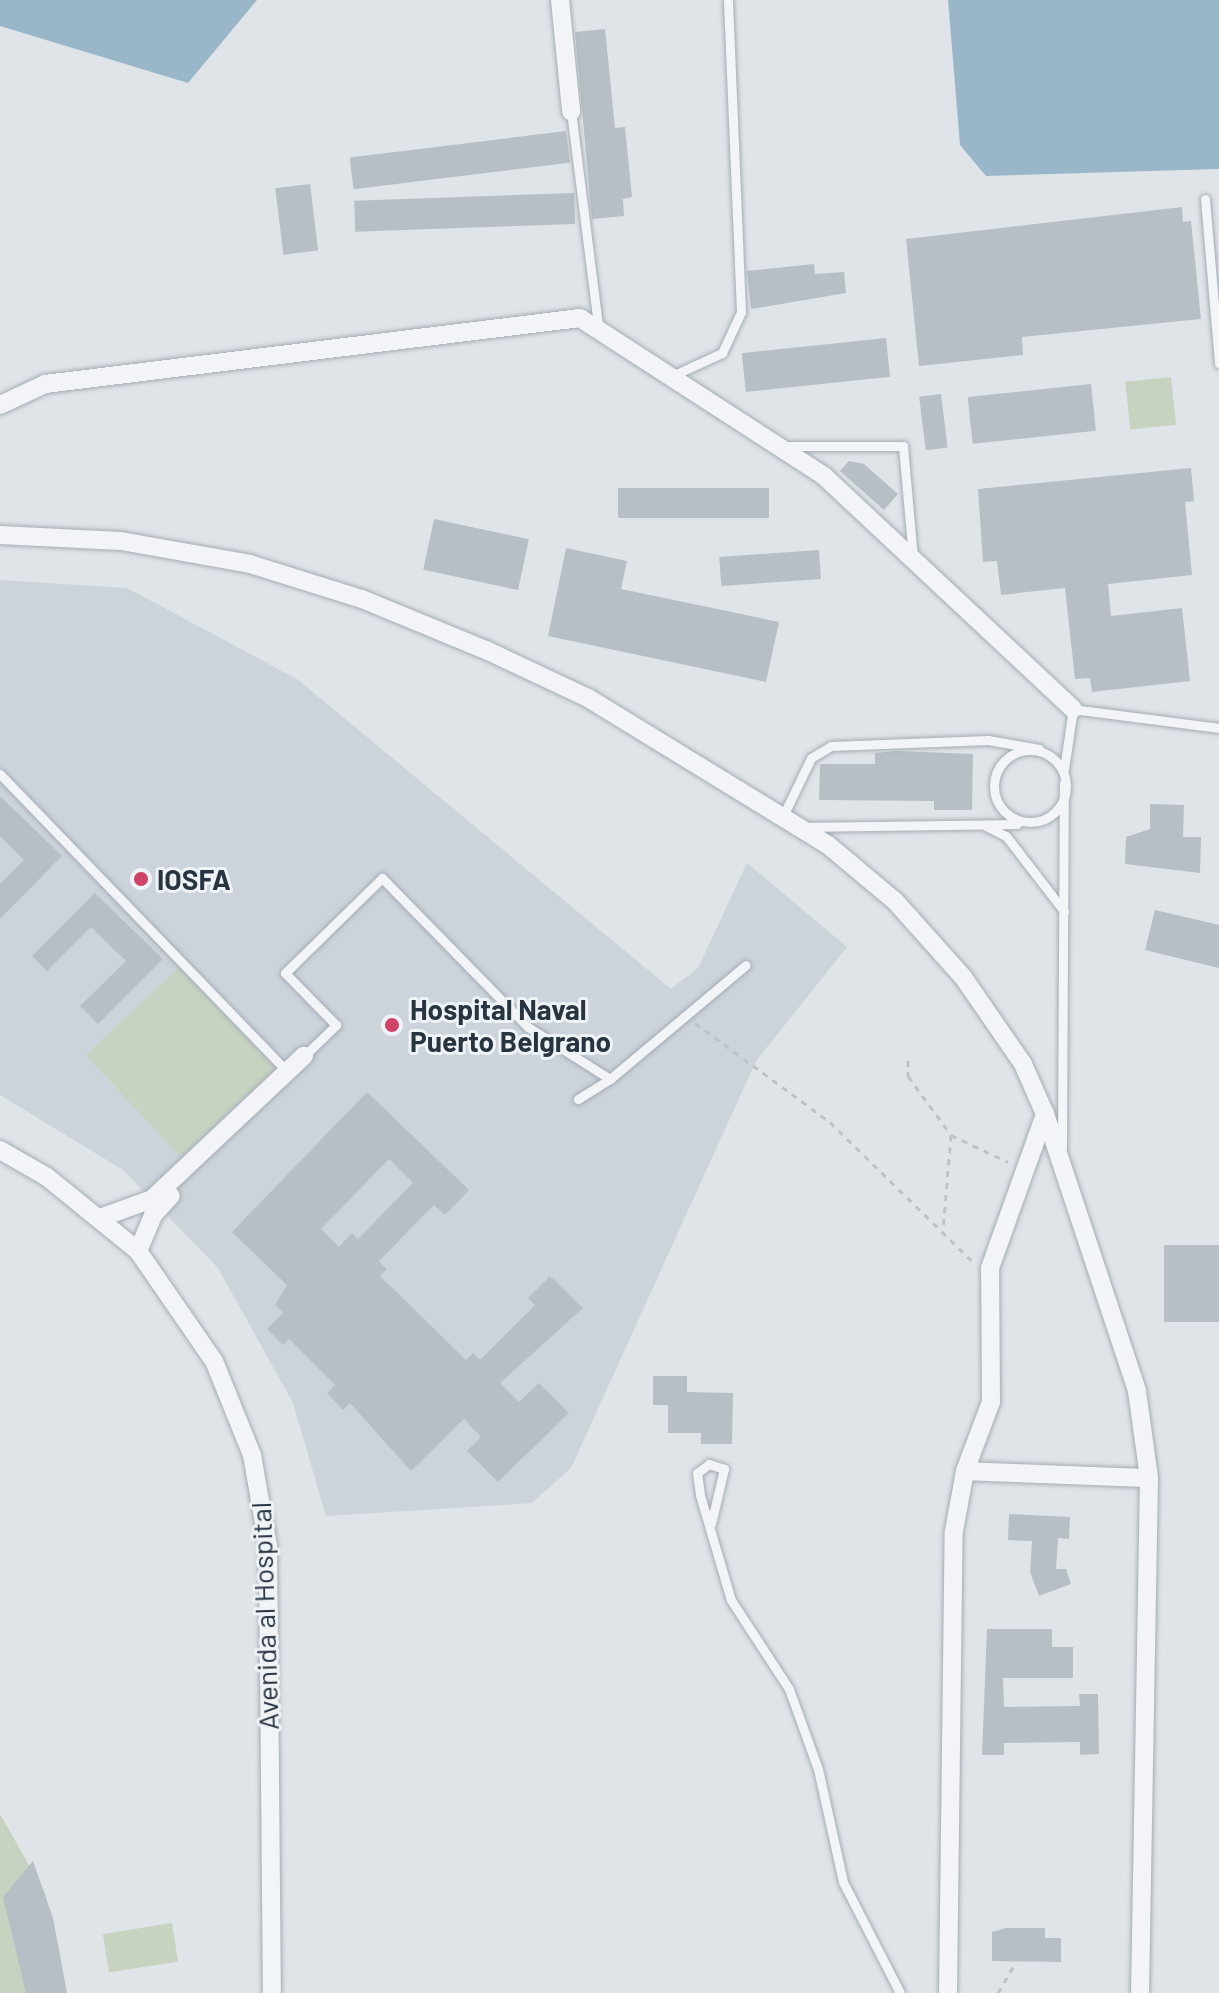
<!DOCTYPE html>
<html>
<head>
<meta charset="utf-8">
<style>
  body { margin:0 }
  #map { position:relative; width:1219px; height:1993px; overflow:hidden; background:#dfe4e9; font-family:Barlow,sans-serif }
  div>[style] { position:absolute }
  .built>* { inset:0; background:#cdd3db }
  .green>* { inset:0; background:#c7d3c0; transform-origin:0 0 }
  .water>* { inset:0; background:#9ab6c9 }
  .building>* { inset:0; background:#b7bec6; transform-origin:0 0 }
  .path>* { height:3px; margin-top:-1.5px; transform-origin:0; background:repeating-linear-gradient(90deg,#bdc2c7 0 6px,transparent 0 12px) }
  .roads { filter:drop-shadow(0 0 2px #a4acb3) drop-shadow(0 0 2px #a4acb3) }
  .lane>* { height:9px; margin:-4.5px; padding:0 4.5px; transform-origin:4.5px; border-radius:4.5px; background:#f2f4f7 }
  .lane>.ring { margin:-4.5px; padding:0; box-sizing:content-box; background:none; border:9px solid #f2f4f7; border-radius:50% }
  .street>* { height:18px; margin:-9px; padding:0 9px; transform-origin:9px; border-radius:9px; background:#f2f4f7 }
  .dots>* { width:22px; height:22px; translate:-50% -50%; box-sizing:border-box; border:4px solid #eff3f6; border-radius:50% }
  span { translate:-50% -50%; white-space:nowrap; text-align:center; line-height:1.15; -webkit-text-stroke:6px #eff3f6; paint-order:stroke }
  .poi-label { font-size:28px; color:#283440; font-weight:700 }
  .left { translate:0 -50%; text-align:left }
  .street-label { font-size:28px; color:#283440 }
</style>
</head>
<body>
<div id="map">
  <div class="built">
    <div style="clip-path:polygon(0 580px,127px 588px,297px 679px,671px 989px,698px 968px,747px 863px,847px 947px,756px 1061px,571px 1468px,532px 1503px,326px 1516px,293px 1403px,218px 1268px,123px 1170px,0 1095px)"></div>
  </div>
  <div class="green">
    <div style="left:1171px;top:377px;width:48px;height:46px;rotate:84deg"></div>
    <div style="left:180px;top:967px;width:139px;height:129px;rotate:47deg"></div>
    <div style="clip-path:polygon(0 1814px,45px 1893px,67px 1993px,0 1993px)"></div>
    <div style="left:172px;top:1923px;width:39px;height:70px;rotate:81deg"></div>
  </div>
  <div class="water">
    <div style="clip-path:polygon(0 0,257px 0,188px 83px,0 26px)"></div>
    <div style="clip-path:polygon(948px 0,1219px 0,1219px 169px,986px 176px,960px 145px)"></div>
  </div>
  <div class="building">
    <div style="clip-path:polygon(605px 29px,615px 128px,625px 127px,632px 197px,623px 199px,624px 216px,592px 219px,575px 32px)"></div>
    <div style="left:566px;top:131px;width:32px;height:218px;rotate:83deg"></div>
    <div style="left:310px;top:184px;width:67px;height:35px;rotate:83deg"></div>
    <div style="left:574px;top:193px;width:31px;height:220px;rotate:88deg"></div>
    <div style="clip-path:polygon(1182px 207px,1183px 222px,1191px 221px,1201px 319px,1022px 337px,1023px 355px,919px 366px,906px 239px)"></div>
    <div style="clip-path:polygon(814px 264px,815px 274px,844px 272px,846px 293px,751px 309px,747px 271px)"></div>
    <div style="left:886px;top:338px;width:39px;height:145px;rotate:84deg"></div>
    <div style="left:1091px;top:384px;width:47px;height:124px;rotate:84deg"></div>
    <div style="left:941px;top:394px;width:54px;height:22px;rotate:83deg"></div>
    <div style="clip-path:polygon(849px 461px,864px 464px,898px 494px,884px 510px,840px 471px)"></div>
    <div style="clip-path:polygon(1191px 468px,1194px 501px,1185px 502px,1192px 575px,1108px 584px,1111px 616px,1182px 608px,1190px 681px,1092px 692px,1090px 678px,1075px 679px,1065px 588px,1001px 595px,997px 561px,983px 562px,978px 489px)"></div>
    <div style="left:618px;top:488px;width:151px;height:30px"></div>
    <div style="left:434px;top:519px;width:97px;height:52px;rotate:12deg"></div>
    <div style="clip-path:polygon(566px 548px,627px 561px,621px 589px,779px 622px,766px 682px,548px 636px)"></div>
    <div style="left:819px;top:550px;width:29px;height:100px;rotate:86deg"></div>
    <div style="clip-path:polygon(896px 751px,973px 754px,972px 810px,934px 810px,934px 801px,819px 800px,820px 764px,875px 764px,875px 753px)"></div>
    <div style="clip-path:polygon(0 796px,62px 856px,0 919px,0 884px,24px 860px,0 836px)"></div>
    <div style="clip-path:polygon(1150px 804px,1184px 805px,1183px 837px,1201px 837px,1200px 873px,1125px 864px,1126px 837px,1150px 829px)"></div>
    <div style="clip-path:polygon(95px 893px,163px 959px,98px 1024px,80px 1006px,126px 961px,91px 927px,47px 971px,32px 956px)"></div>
    <div style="clip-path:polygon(1155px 910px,1219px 925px,1219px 968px,1145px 950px)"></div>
    <div style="clip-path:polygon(evenodd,367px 1092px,469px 1190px,445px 1215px,434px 1205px,379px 1261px,387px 1269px,380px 1276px,466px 1360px,473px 1353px,480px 1360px,535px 1305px,528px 1298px,550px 1276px,583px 1308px,500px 1383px,519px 1402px,539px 1383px,569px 1413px,498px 1482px,467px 1451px,481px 1437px,464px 1419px,411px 1471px,350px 1403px,343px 1410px,327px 1393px,335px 1385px,289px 1339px,283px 1345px,267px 1329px,283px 1313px,275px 1305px,287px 1285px,232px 1232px,367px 1092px,389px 1159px,413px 1183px,358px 1239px,352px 1233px,339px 1247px,321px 1229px,389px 1159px)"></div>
    <div style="left:1219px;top:1245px;width:77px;height:55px;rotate:90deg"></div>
    <div style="clip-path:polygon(653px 1376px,687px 1376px,687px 1392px,733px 1393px,732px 1444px,701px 1444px,701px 1433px,668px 1433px,668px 1405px,653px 1405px)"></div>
    <div style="clip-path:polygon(1009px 1514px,1070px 1517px,1069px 1539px,1058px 1538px,1056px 1569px,1066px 1569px,1071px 1584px,1039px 1596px,1030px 1572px,1032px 1541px,1008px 1540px)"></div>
    <div style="clip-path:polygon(987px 1629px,1052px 1629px,1052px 1647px,1073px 1647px,1073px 1678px,1003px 1678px,1004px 1707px,1080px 1706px,1079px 1694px,1098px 1694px,1099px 1754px,1080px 1755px,1080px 1742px,1004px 1743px,1004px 1755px,982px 1755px)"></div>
    <div style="clip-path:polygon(33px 1861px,53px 1918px,67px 1993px,26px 1993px,3px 1897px)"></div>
    <div style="clip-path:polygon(1006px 1928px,1045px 1928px,1045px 1938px,1061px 1938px,1061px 1962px,992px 1961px,992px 1932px)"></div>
  </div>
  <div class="path">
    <div style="left:695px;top:1023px;width:167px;rotate:36.3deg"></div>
    <div style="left:830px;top:1122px;width:200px;rotate:44.4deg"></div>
    <div style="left:908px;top:1060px;width:16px;rotate:90deg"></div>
    <div style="left:908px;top:1076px;width:73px;rotate:53.9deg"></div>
    <div style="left:951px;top:1135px;width:95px;rotate:94.8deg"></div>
    <div style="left:951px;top:1135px;width:63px;rotate:25.3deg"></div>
    <div style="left:998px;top:1993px;width:36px;rotate:-60deg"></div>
  </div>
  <div class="roads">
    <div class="lane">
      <div style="left:571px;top:111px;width:215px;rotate:82.8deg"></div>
      <div style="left:1205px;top:199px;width:165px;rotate:85.1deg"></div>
      <div style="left:674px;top:375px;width:53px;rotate:-24.6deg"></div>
      <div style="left:722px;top:353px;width:45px;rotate:-65.1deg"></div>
      <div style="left:741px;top:312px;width:312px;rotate:-92.4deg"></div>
      <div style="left:783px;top:446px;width:120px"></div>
      <div style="left:903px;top:446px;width:112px;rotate:84.9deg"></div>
      <div class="ring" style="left:994px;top:750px;width:63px;height:63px"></div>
      <div style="left:1064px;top:769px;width:61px;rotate:-81.5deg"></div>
      <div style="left:1073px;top:709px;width:147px;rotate:7.4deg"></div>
      <div style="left:0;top:774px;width:414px;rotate:46deg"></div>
      <div style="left:783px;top:816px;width:64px;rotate:-64.2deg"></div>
      <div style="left:811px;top:758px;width:23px;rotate:-31deg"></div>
      <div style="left:831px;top:746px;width:157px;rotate:-2.2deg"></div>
      <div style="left:988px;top:740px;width:52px;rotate:10deg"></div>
      <div style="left:986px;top:826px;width:22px;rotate:27deg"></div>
      <div style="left:1006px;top:836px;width:95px;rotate:52.3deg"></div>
      <div style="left:804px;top:827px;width:213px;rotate:-0.8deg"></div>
      <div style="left:304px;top:1056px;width:45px;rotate:-44.1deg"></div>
      <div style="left:336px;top:1025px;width:73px;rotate:-134.4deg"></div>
      <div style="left:285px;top:973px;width:136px;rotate:-44.4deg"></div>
      <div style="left:382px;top:878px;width:209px;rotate:45.6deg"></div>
      <div style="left:528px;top:1027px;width:97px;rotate:32.4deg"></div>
      <div style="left:610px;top:1079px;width:38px;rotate:148deg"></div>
      <div style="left:610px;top:1079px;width:177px;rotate:-40deg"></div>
      <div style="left:1062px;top:1147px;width:364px;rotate:-89.7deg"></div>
      <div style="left:711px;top:1524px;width:57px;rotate:-76.7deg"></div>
      <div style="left:724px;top:1469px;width:16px;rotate:-162deg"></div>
      <div style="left:709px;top:1464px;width:15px;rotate:143deg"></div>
      <div style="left:697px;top:1473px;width:22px;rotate:82deg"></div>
      <div style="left:700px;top:1495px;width:109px;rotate:73.6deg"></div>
      <div style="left:731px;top:1600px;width:106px;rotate:56.9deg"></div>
      <div style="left:789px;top:1689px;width:85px;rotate:70.1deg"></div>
      <div style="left:818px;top:1769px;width:116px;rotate:77.5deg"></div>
      <div style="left:843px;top:1882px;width:125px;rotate:62.8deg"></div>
    </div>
    <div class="street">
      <div style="left:560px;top:0;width:112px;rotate:84.3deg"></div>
      <div style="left:0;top:405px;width:50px;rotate:-25deg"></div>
      <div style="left:45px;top:384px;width:539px;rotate:-7.03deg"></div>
      <div style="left:580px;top:318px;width:291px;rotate:32.9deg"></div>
      <div style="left:824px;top:476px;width:341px;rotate:43.1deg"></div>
      <div style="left:0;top:535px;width:121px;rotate:2.8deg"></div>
      <div style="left:121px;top:541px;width:131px;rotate:10.1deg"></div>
      <div style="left:250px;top:564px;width:117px;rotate:17.4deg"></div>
      <div style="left:362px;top:599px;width:136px;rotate:22.4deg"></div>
      <div style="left:488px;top:651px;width:110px;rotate:25.2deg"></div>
      <div style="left:588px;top:698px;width:281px;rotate:31.5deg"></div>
      <div style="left:828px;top:845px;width:87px;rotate:39.9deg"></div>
      <div style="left:895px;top:901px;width:102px;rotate:48.2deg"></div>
      <div style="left:963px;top:977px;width:106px;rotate:55.4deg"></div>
      <div style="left:1023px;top:1064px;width:55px;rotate:66.3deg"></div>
      <div style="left:1045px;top:1114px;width:292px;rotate:71.6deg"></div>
      <div style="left:1137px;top:1391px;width:88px;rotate:82.1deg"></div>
      <div style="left:1149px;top:1478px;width:515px;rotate:91deg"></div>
      <div style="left:0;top:1150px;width:54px;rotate:29.9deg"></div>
      <div style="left:47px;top:1177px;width:117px;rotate:39.1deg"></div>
      <div style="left:138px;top:1251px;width:134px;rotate:55.4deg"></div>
      <div style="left:214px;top:1361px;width:101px;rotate:68deg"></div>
      <div style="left:252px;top:1455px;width:92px;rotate:80deg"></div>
      <div style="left:268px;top:1546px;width:447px;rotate:89.5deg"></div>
      <div style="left:100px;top:1218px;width:55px;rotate:-20.1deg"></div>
      <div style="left:152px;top:1199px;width:209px;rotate:-43.3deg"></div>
      <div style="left:138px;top:1251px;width:39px;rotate:-67deg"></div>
      <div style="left:153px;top:1215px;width:26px;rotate:-47deg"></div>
      <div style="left:965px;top:1471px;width:184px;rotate:2.2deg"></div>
      <div style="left:948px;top:1993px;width:462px;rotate:-89.3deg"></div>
      <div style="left:954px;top:1531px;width:61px;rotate:-79.6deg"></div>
      <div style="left:965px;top:1471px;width:74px;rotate:-69.4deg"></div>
      <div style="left:991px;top:1402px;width:134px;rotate:-90.4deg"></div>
      <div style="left:990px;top:1268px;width:164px;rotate:-70.3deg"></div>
    </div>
  </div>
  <div class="dots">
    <div style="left:141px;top:879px;background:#cf4368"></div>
    <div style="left:392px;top:1025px;background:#cf4368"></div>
  </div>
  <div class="poi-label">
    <span class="left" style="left:157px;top:879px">IOSFA</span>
    <span class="left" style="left:410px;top:1025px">Hospital Naval<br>Puerto Belgrano</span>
  </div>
  <div class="street-label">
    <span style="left:264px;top:1616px;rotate:-92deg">Avenida al Hospital</span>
  </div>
</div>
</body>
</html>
